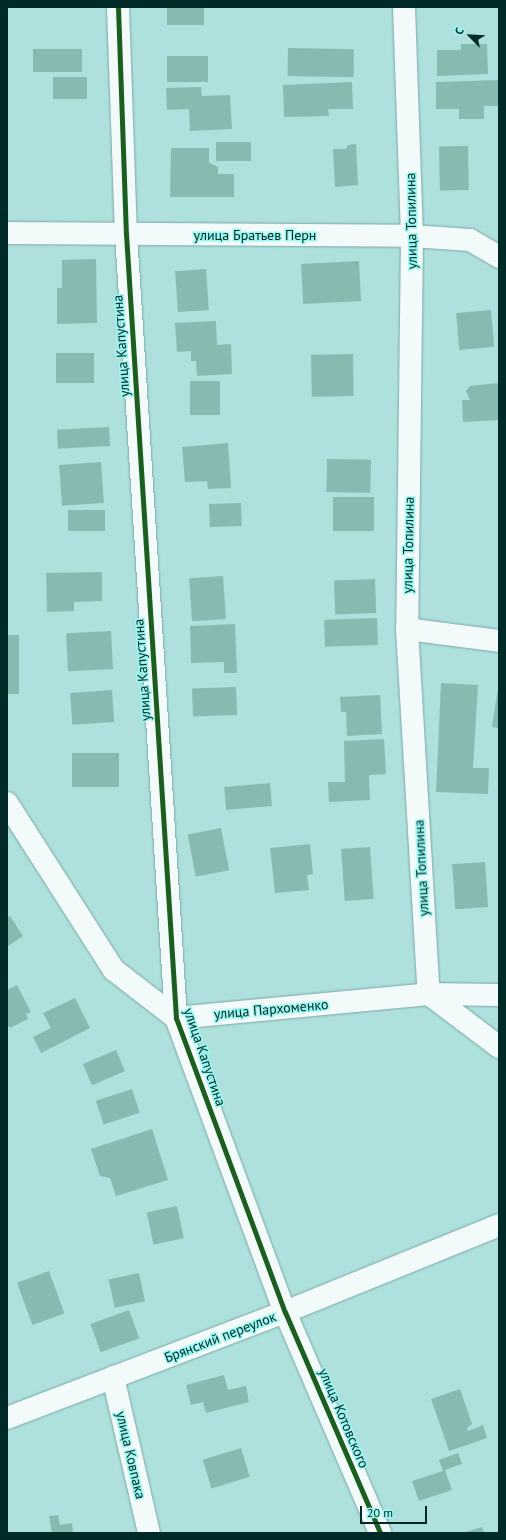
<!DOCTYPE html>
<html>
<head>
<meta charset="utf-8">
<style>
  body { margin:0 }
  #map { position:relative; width:506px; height:1540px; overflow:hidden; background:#aee1de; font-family:"PT Sans",sans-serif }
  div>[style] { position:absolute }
  .building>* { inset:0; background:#86bbb2; transform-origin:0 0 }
  .roads { filter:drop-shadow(0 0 1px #7ea7a5) drop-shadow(0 0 1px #7ea7a5) }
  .street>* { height:22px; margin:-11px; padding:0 11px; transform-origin:11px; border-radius:11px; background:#f3fafa }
  .secondary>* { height:22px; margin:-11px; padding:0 11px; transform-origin:11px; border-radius:11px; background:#f3fafa }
  .cycleway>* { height:5px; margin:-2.5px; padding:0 2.5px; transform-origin:2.5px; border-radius:2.5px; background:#1b5e20 }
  span { translate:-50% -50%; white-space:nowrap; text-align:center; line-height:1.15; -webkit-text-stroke:3px #99f6f0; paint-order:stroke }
  .street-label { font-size:14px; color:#002a28 }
  .frame { position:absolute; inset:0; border:8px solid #002a28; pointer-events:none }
  .north { position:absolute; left:450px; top:16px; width:40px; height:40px; -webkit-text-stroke:3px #99f6f0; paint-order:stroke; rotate:294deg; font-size:11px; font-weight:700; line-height:16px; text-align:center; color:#002a28 }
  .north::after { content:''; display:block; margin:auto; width:14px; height:18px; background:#002a28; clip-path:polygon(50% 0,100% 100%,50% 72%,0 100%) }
  .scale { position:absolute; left:360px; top:1506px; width:67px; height:18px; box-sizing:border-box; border:2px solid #002a28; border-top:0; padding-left:5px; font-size:12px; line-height:14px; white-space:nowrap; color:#002a28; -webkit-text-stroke:3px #99f6f0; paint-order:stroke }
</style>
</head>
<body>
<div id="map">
  <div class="building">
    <div style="left:167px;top:7px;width:37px;height:18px"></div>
    <div style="clip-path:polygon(461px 44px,487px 44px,488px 74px,437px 76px,437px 50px,461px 50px)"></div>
    <div style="left:288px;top:48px;width:66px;height:28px;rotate:1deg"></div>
    <div style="left:33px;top:49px;width:49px;height:23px"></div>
    <div style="left:208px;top:56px;width:26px;height:41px;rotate:90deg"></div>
    <div style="left:87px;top:77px;width:22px;height:34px;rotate:90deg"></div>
    <div style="clip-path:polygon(499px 80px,499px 106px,484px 106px,484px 119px,459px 119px,459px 109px,436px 109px,436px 82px)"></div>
    <div style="clip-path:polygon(352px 82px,353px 109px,328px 109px,329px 116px,284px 117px,283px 85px)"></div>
    <div style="clip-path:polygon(201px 87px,202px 96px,230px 95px,232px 129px,190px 131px,189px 109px,167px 110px,166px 88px)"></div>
    <div style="left:251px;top:142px;width:19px;height:35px;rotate:90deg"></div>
    <div style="clip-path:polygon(356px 144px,358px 185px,335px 187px,333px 149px,346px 149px,348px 145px)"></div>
    <div style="left:468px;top:146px;width:44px;height:29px;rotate:89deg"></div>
    <div style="clip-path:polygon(171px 148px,209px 148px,209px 163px,218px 167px,218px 174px,234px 174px,234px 197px,170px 197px)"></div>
    <div style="clip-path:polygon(96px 259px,97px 323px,57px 324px,57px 288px,62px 288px,62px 260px)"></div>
    <div style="left:359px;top:261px;width:40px;height:58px;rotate:87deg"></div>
    <div style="left:206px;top:269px;width:41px;height:31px;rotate:86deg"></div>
    <div style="left:491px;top:310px;width:37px;height:35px;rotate:85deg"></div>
    <div style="clip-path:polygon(216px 321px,217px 345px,231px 344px,232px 374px,197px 376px,196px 361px,191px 361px,191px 351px,177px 352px,175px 323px)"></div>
    <div style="left:56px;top:353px;width:38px;height:30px"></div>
    <div style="left:353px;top:354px;width:42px;height:42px;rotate:89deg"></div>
    <div style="left:190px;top:381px;width:30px;height:34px"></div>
    <div style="clip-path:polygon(499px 383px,499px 420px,463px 422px,462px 400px,470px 400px,466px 391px,470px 386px)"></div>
    <div style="left:109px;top:427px;width:19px;height:52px;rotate:87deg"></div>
    <div style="clip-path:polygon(228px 443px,231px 488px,208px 489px,207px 481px,185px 482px,182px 447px)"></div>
    <div style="left:327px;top:459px;width:44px;height:33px;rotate:1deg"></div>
    <div style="left:101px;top:462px;width:41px;height:42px;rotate:86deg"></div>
    <div style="left:374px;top:497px;width:34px;height:41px;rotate:90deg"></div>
    <div style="left:241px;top:503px;width:23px;height:32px;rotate:88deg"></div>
    <div style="left:105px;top:510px;width:21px;height:37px;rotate:90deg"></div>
    <div style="clip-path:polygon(102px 572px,102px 601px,74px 602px,74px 611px,47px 612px,46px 573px)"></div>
    <div style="left:223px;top:576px;width:43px;height:34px;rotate:86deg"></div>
    <div style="left:375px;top:579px;width:34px;height:41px;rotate:88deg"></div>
    <div style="left:377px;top:618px;width:27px;height:53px;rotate:88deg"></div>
    <div style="clip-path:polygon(235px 624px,237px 673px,224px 673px,224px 662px,191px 663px,190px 626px)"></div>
    <div style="left:111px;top:631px;width:38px;height:45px;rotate:87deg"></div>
    <div style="left:7px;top:635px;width:12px;height:59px"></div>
    <div style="clip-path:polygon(441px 683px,478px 685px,473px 768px,489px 768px,488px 794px,436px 792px)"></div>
    <div style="left:236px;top:687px;width:28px;height:44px;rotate:88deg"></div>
    <div style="clip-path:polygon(498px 688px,499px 688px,499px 728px,492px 727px)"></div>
    <div style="left:112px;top:690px;width:32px;height:42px;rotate:86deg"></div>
    <div style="clip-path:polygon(380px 695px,382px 734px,347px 736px,346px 712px,341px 712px,340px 697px)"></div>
    <div style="clip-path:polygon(384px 739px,386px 774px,369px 775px,370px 800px,329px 802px,328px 782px,345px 782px,344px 741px)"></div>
    <div style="left:72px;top:753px;width:47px;height:34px"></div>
    <div style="left:270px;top:783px;width:23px;height:46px;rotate:85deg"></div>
    <div style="left:221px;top:828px;width:43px;height:34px;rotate:79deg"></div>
    <div style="clip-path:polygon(310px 844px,313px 874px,307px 875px,309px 890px,275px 893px,270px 848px)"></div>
    <div style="left:370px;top:847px;width:52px;height:29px;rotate:86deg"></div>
    <div style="left:485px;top:862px;width:45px;height:33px;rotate:86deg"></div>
    <div style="clip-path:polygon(10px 916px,23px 936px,7px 947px,7px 918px)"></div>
    <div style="clip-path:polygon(17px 985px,31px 1012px,26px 1014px,28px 1019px,10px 1028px,7px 1024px,7px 990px)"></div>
    <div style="clip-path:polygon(75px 998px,90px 1028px,41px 1053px,33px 1037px,51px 1028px,43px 1013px)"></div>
    <div style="left:116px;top:1050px;width:23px;height:36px;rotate:67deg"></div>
    <div style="left:132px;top:1089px;width:25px;height:38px;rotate:72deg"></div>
    <div style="clip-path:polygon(152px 1129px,168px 1180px,116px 1196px,110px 1178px,100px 1176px,91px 1149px)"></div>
    <div style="left:177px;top:1206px;width:33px;height:31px;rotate:78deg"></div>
    <div style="left:49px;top:1271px;width:45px;height:34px;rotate:70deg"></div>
    <div style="left:139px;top:1273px;width:29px;height:31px;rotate:78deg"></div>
    <div style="left:129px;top:1310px;width:30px;height:41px;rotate:70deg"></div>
    <div style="clip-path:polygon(224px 1375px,228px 1390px,246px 1386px,249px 1402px,206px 1413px,203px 1402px,191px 1405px,186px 1385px)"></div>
    <div style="clip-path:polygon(460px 1389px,472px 1424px,467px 1428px,468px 1431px,483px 1425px,487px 1438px,449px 1451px,431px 1399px)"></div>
    <div style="left:241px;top:1448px;width:30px;height:40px;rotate:73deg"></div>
    <div style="clip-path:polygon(458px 1453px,462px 1464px,445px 1470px,452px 1490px,419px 1501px,412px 1481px,443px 1471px,439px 1460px)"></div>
    <div style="clip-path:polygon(58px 1515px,60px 1525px,72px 1523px,73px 1533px,52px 1533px,49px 1516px)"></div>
    <div style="clip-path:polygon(482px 1527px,484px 1533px,462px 1533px)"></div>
  </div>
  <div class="roads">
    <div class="street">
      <div style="left:118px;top:7px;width:227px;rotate:88deg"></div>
      <div style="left:126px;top:234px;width:786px;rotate:86.35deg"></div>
      <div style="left:176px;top:1018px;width:314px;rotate:69.7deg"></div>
      <div style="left:285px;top:1312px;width:241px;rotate:66.7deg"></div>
      <div style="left:404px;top:7px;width:229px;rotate:88deg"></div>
      <div style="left:412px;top:236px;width:393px;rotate:90.7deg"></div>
      <div style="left:407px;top:629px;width:366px;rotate:86.6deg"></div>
      <div style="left:429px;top:994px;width:88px;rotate:37.1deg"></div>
      <div style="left:7px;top:233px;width:405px;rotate:0.4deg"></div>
      <div style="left:412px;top:236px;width:58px;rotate:3.9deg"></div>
      <div style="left:470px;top:240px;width:34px;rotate:30deg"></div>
      <div style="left:407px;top:629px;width:93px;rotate:7.4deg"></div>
      <div style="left:7px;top:803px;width:198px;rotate:57.4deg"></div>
      <div style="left:114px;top:970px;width:78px;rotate:37.7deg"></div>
      <div style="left:176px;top:1018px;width:254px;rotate:-5.4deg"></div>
      <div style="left:429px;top:994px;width:70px;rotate:0.8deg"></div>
      <div style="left:113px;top:1377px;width:160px;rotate:77deg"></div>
    </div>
    <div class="secondary">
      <div style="left:7px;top:1418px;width:298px;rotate:-20.9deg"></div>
      <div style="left:285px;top:1312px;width:231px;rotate:-22.1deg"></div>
    </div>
  </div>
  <div class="cycleway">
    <div style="left:118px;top:7px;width:227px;rotate:88deg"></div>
    <div style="left:126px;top:234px;width:786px;rotate:86.35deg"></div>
    <div style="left:176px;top:1018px;width:314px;rotate:69.7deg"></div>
    <div style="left:285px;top:1312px;width:241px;rotate:66.7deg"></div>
  </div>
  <div class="street-label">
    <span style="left:411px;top:221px;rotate:-91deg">улица Топилина</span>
    <span style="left:255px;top:235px">улица Братьев Перн</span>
    <span style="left:121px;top:346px;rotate:-94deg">улица Капустина</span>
    <span style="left:408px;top:545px;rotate:-89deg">улица Топилина</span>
    <span style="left:142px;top:670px;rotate:-94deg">улица Капустина</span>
    <span style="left:421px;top:868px;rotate:-93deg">улица Топилина</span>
    <span style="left:271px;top:1009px;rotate:-5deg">улица Пархоменко</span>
    <span style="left:205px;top:1057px;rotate:71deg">улица Капустина</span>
    <span style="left:220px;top:1337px;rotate:-21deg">Брянский переулок</span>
    <span style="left:344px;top:1418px;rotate:67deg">улица Котовского</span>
    <span style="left:131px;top:1455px;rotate:77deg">улица Ковпака</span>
  </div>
  <div class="frame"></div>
  <div class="north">С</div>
  <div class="scale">20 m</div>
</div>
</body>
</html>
